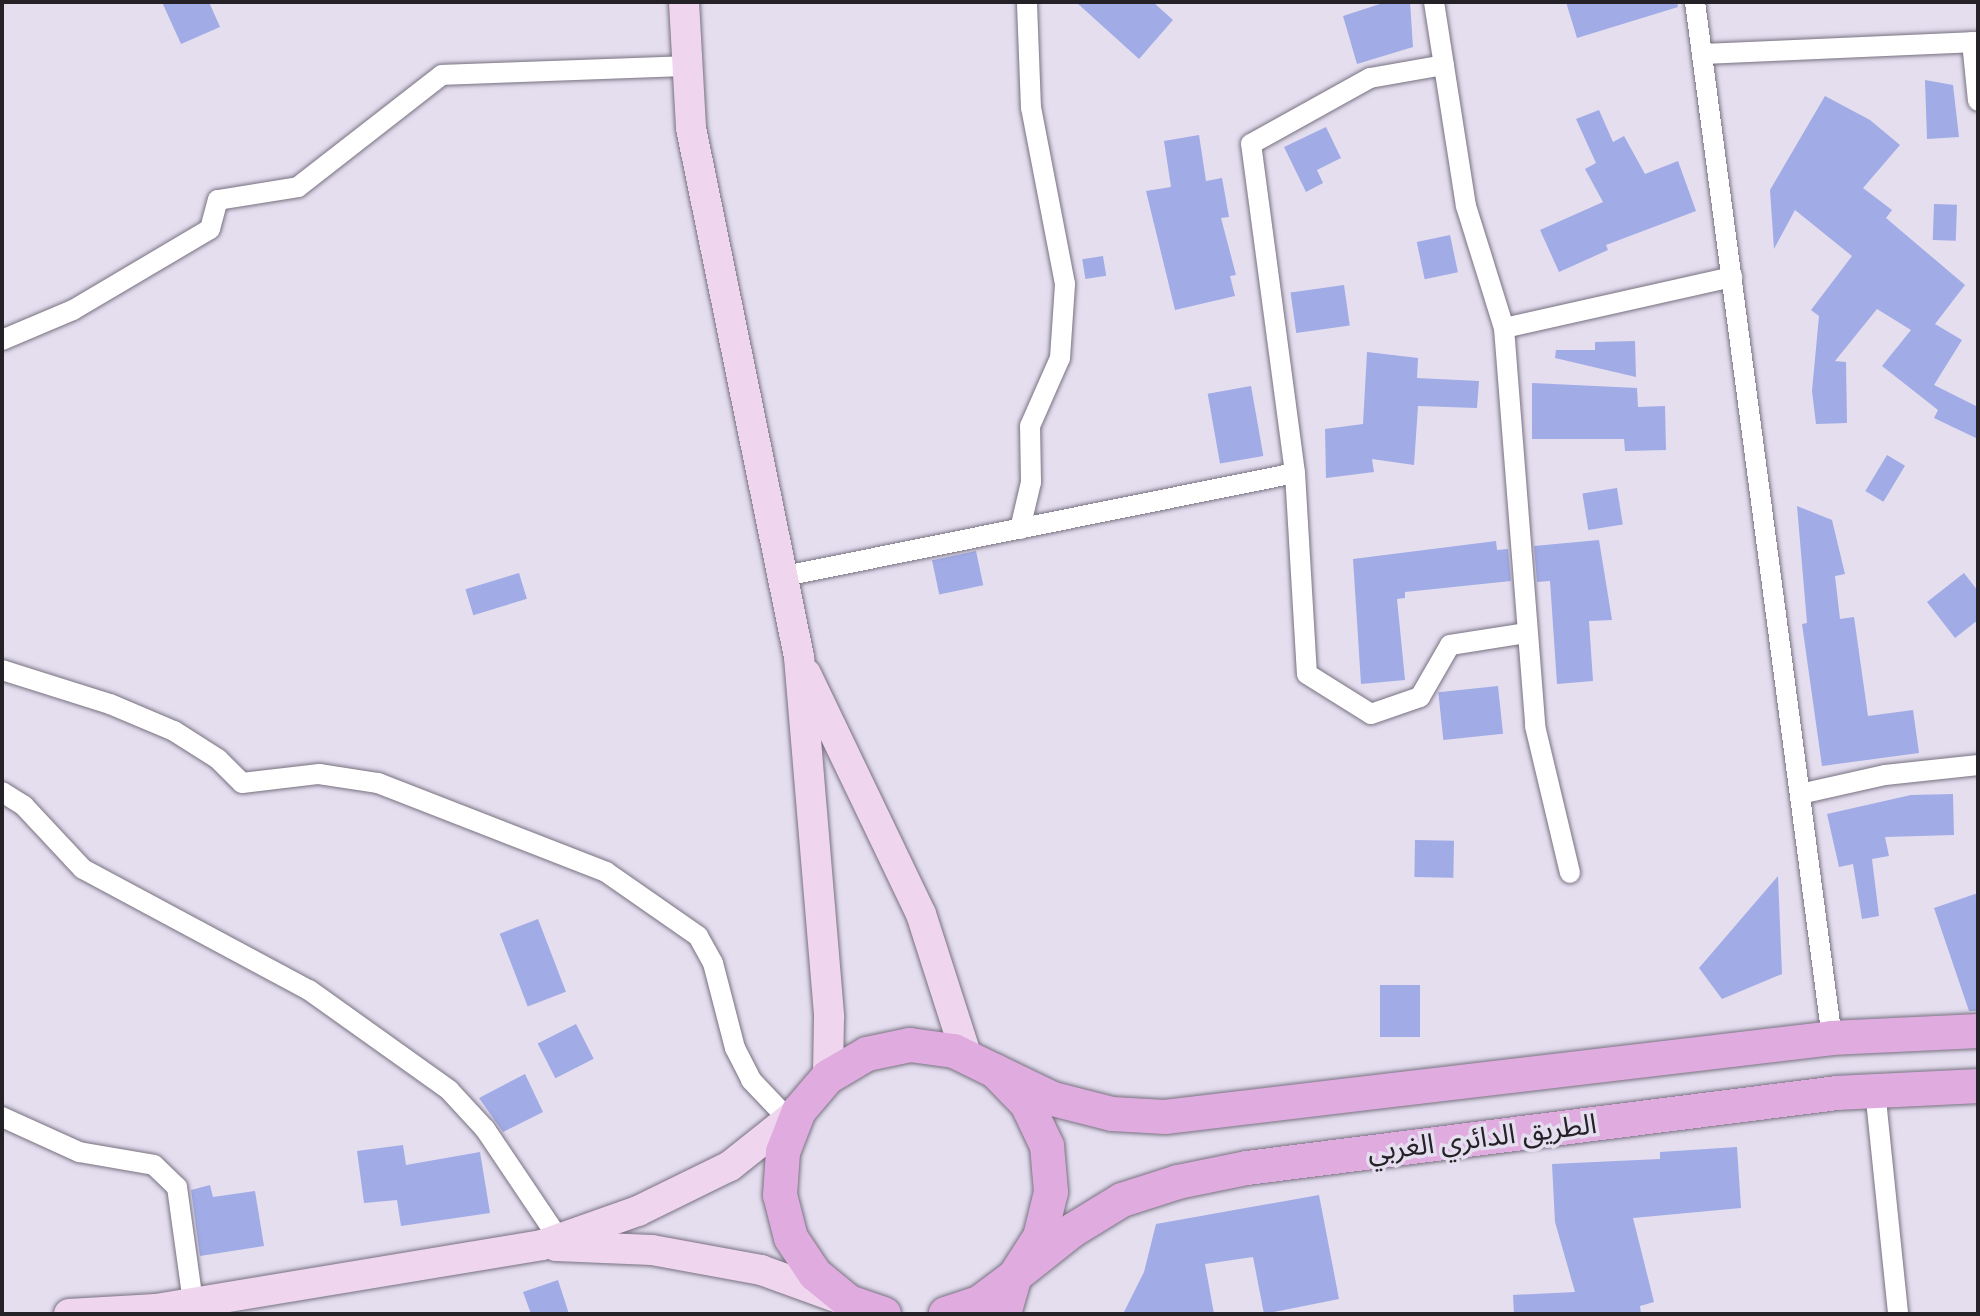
<!DOCTYPE html>
<html>
<head>
<meta charset="utf-8">
<style>
  body { margin:0 }
  #map { position:relative; width:1980px; height:1316px; overflow:hidden; background:#e4deef; font-family:"Fira Sans Condensed","Noto Sans Arabic",sans-serif }
  div>[style] { position:absolute }
  .building>* { inset:0; background:#a1abe5; transform-origin:0 0 }
  .roads { filter:drop-shadow(0 0 2px #777180) drop-shadow(0 0 2px #777180) }
  .street>* { height:20px; margin:-10px; padding:0 10px; transform-origin:10px; border-radius:10px; background:#fff }
  .secondary>* { height:30px; margin:-15px; padding:0 15px; transform-origin:15px; border-radius:15px; background:#f0d5ef }
  .primary>* { height:34px; margin:-17px; padding:0 17px; transform-origin:17px; border-radius:17px; background:#e0acdf }
  span { translate:-50% -50%; white-space:nowrap; text-align:center; line-height:1.15; -webkit-text-stroke:7px #e4deef; paint-order:stroke }
  .street-label { font-size:28px; color:#242127 }
  .frame { position:absolute; inset:0; border:4px solid #242127; pointer-events:none }
</style>
</head>
<body>
<div id="map">
  <div class="building">
    <div style="clip-path:polygon(162px 2px,209px 2px,220px 27px,181px 44px)"></div>
    <div style="clip-path:polygon(1076px 2px,1153px 2px,1173px 20px,1139px 59px)"></div>
    <div style="clip-path:polygon(1386px 2px,1410px 2px,1413px 47px,1357px 64px,1343px 16px)"></div>
    <div style="clip-path:polygon(1566px 2px,1677px 2px,1678px 7px,1577px 38px)"></div>
    <div style="clip-path:polygon(1925px 80px,1953px 85px,1959px 137px,1927px 139px)"></div>
    <div style="clip-path:polygon(1825px 96px,1870px 120px,1900px 145px,1863px 188px,1892px 210px,1886px 218px,1965px 285px,1935px 324px,1962px 340px,1934px 385px,1978px 407px,1978px 439px,1934px 418px,1938px 410px,1882px 366px,1911px 330px,1877px 309px,1835px 361px,1846px 362px,1847px 423px,1816px 424px,1812px 391px,1819px 316px,1811px 310px,1852px 256px,1795px 210px,1774px 249px,1770px 190px)"></div>
    <div style="clip-path:polygon(1599px 110px,1613px 142px,1624px 136px,1645px 174px,1678px 161px,1696px 211px,1606px 245px,1608px 250px,1559px 272px,1540px 230px,1603px 202px,1585px 169px,1596px 163px,1576px 119px)"></div>
    <div style="clip-path:polygon(1326px 127px,1341px 158px,1317px 170px,1323px 183px,1306px 192px,1284px 147px)"></div>
    <div style="clip-path:polygon(1199px 135px,1206px 181px,1222px 178px,1229px 217px,1221px 218px,1236px 275px,1230px 276px,1235px 296px,1175px 310px,1146px 191px,1171px 187px,1164px 141px)"></div>
    <div style="left:1934px;top:204px;width:23px;height:36px;rotate:2deg"></div>
    <div style="left:1450px;top:235px;width:38px;height:34px;rotate:78deg"></div>
    <div style="left:1103px;top:256px;width:20px;height:21px;rotate:81deg"></div>
    <div style="left:1344px;top:285px;width:41px;height:54px;rotate:82deg"></div>
    <div style="clip-path:polygon(1635px 341px,1636px 377px,1555px 358px,1556px 350px,1595px 350px,1595px 342px)"></div>
    <div style="clip-path:polygon(1367px 352px,1418px 358px,1417px 378px,1479px 381px,1477px 408px,1418px 406px,1414px 465px,1372px 459px,1374px 472px,1326px 478px,1325px 429px,1363px 424px)"></div>
    <div style="clip-path:polygon(1532px 383px,1637px 388px,1638px 407px,1665px 406px,1666px 450px,1625px 451px,1624px 439px,1532px 439px)"></div>
    <div style="left:1251px;top:386px;width:71px;height:44px;rotate:80deg"></div>
    <div style="left:1887px;top:455px;width:21px;height:42px;rotate:31deg"></div>
    <div style="left:1617px;top:488px;width:37px;height:35px;rotate:81deg"></div>
    <div style="clip-path:polygon(1797px 506px,1832px 520px,1845px 574px,1835px 576px,1840px 619px,1854px 617px,1868px 716px,1913px 710px,1919px 753px,1822px 766px,1802px 624px,1807px 623px)"></div>
    <div style="clip-path:polygon(1599px 540px,1612px 620px,1589px 621px,1593px 681px,1557px 684px,1550px 581px,1537px 582px,1534px 546px)"></div>
    <div style="clip-path:polygon(1496px 541px,1497px 550px,1508px 549px,1511px 581px,1405px 592px,1405px 598px,1397px 599px,1405px 680px,1361px 684px,1353px 559px)"></div>
    <div style="left:976px;top:551px;width:35px;height:45px;rotate:78deg"></div>
    <div style="left:519px;top:573px;width:27px;height:56px;rotate:73deg"></div>
    <div style="clip-path:polygon(1964px 573px,1978px 591px,1978px 620px,1955px 638px,1927px 602px)"></div>
    <div style="left:1498px;top:686px;width:48px;height:60px;rotate:84deg"></div>
    <div style="clip-path:polygon(1953px 794px,1954px 835px,1885px 837px,1889px 856px,1872px 859px,1879px 916px,1862px 919px,1853px 864px,1839px 867px,1827px 814px,1911px 795px)"></div>
    <div style="left:1415px;top:840px;width:39px;height:37px;rotate:1deg"></div>
    <div style="clip-path:polygon(1778px 876px,1782px 974px,1722px 999px,1699px 968px)"></div>
    <div style="clip-path:polygon(1978px 893px,1978px 1011px,1969px 1011px,1934px 908px)"></div>
    <div style="left:538px;top:919px;width:78px;height:41px;rotate:69deg"></div>
    <div style="left:1420px;top:985px;width:52px;height:40px;rotate:90deg"></div>
    <div style="left:576px;top:1024px;width:39px;height:43px;rotate:63deg"></div>
    <div style="clip-path:polygon(525px 1074px,543px 1112px,503px 1132px,479px 1098px)"></div>
    <div style="clip-path:polygon(403px 1145px,406px 1165px,480px 1152px,490px 1213px,401px 1226px,397px 1200px,364px 1203px,357px 1151px)"></div>
    <div style="clip-path:polygon(1737px 1147px,1741px 1208px,1633px 1218px,1654px 1302px,1640px 1306px,1641px 1314px,1514px 1314px,1513px 1295px,1575px 1292px,1555px 1222px,1552px 1164px,1660px 1159px,1660px 1152px)"></div>
    <div style="clip-path:polygon(210px 1185px,213px 1197px,255px 1191px,264px 1246px,200px 1256px,191px 1190px)"></div>
    <div style="clip-path:polygon(1319px 1195px,1339px 1299px,1264px 1314px,1253px 1257px,1205px 1264px,1214px 1314px,1123px 1314px,1144px 1272px,1156px 1224px)"></div>
    <div style="clip-path:polygon(558px 1280px,569px 1314px,531px 1314px,523px 1292px)"></div>
  </div>
  <div class="roads">
    <div class="street">
      <div style="left:1434px;top:2px;width:206px;rotate:81.1deg"></div>
      <div style="left:1466px;top:206px;width:128px;rotate:72.7deg"></div>
      <div style="left:1504px;top:328px;width:399px;rotate:85.5deg"></div>
      <div style="left:1535px;top:726px;width:151px;rotate:76.6deg"></div>
      <div style="left:1695px;top:2px;width:1045px;rotate:82.47deg"></div>
      <div style="left:1972px;top:42px;width:59px;rotate:84.2deg"></div>
      <div style="left:1702px;top:54px;width:276px;rotate:-2.5deg"></div>
      <div style="left:1504px;top:328px;width:234px;rotate:-12.6deg"></div>
      <div style="left:2px;top:340px;width:77px;rotate:-22.9deg"></div>
      <div style="left:73px;top:310px;width:159px;rotate:-30.6deg"></div>
      <div style="left:210px;top:229px;width:30px;rotate:-75deg"></div>
      <div style="left:218px;top:200px;width:81px;rotate:-9.2deg"></div>
      <div style="left:298px;top:187px;width:182px;rotate:-37.9deg"></div>
      <div style="left:442px;top:75px;width:246px;rotate:-2.1deg"></div>
      <div style="left:1295px;top:473px;width:201px;rotate:86.6deg"></div>
      <div style="left:1307px;top:674px;width:75px;rotate:32deg"></div>
      <div style="left:1371px;top:714px;width:52px;rotate:-19.1deg"></div>
      <div style="left:1420px;top:697px;width:60px;rotate:-60deg"></div>
      <div style="left:1450px;top:645px;width:78px;rotate:-8.9deg"></div>
      <div style="left:1020px;top:529px;width:48px;rotate:-76.8deg"></div>
      <div style="left:1031px;top:482px;width:56px;rotate:-91deg"></div>
      <div style="left:1030px;top:426px;width:74px;rotate:-66.2deg"></div>
      <div style="left:1060px;top:358px;width:74px;rotate:-86.1deg"></div>
      <div style="left:1065px;top:284px;width:179px;rotate:-100.9deg"></div>
      <div style="left:1031px;top:108px;width:106px;rotate:-92.2deg"></div>
      <div style="left:780px;top:577px;width:525px;rotate:-11.42deg"></div>
      <div style="left:1295px;top:473px;width:332px;rotate:-97.6deg"></div>
      <div style="left:1251px;top:144px;width:136px;rotate:-29deg"></div>
      <div style="left:1370px;top:78px;width:75px;rotate:-10deg"></div>
      <div style="left:2px;top:670px;width:113px;rotate:17.5deg"></div>
      <div style="left:110px;top:704px;width:69px;rotate:22.9deg"></div>
      <div style="left:174px;top:731px;width:52px;rotate:32.5deg"></div>
      <div style="left:218px;top:759px;width:34px;rotate:45deg"></div>
      <div style="left:242px;top:783px;width:78px;rotate:-6.7deg"></div>
      <div style="left:319px;top:774px;width:60px;rotate:8.7deg"></div>
      <div style="left:378px;top:783px;width:245px;rotate:21.3deg"></div>
      <div style="left:606px;top:872px;width:112px;rotate:34.8deg"></div>
      <div style="left:698px;top:936px;width:31px;rotate:61deg"></div>
      <div style="left:713px;top:963px;width:88px;rotate:75.5deg"></div>
      <div style="left:735px;top:1048px;width:36px;rotate:63deg"></div>
      <div style="left:751px;top:1080px;width:54px;rotate:46.5deg"></div>
      <div style="left:2px;top:792px;width:26px;rotate:32deg"></div>
      <div style="left:24px;top:806px;width:86px;rotate:46.9deg"></div>
      <div style="left:83px;top:869px;width:256px;rotate:28.2deg"></div>
      <div style="left:309px;top:990px;width:172px;rotate:35.5deg"></div>
      <div style="left:449px;top:1090px;width:53px;rotate:47.3deg"></div>
      <div style="left:485px;top:1129px;width:133px;rotate:56.1deg"></div>
      <div style="left:1800px;top:794px;width:87px;rotate:-12.6deg"></div>
      <div style="left:1885px;top:775px;width:94px;rotate:-6.1deg"></div>
      <div style="left:1875px;top:1090px;width:225px;rotate:84.1deg"></div>
      <div style="left:2px;top:1117px;width:85px;rotate:24.4deg"></div>
      <div style="left:79px;top:1152px;width:76px;rotate:9.8deg"></div>
      <div style="left:154px;top:1165px;width:32px;rotate:44deg"></div>
      <div style="left:177px;top:1187px;width:117px;rotate:82.1deg"></div>
    </div>
    <div class="secondary">
      <div style="left:684px;top:2px;width:126px;rotate:86.8deg"></div>
      <div style="left:691px;top:128px;width:540px;rotate:78.46deg"></div>
      <div style="left:799px;top:657px;width:361px;rotate:85.2deg"></div>
      <div style="left:829px;top:1017px;width:60px;rotate:91deg"></div>
      <div style="left:806px;top:674px;width:266px;rotate:64.4deg"></div>
      <div style="left:921px;top:914px;width:150px;rotate:72.2deg"></div>
      <div style="left:556px;top:1246px;width:96px;rotate:2.4deg"></div>
      <div style="left:652px;top:1250px;width:111px;rotate:10.4deg"></div>
      <div style="left:761px;top:1270px;width:85px;rotate:19.9deg"></div>
      <div style="left:69px;top:1314px;width:87px;rotate:-3.3deg"></div>
      <div style="left:156px;top:1309px;width:391px;rotate:-9.4deg"></div>
      <div style="left:542px;top:1245px;width:102px;rotate:-19.5deg"></div>
      <div style="left:638px;top:1211px;width:102px;rotate:-26.1deg"></div>
      <div style="left:730px;top:1166px;width:88px;rotate:-38.6deg"></div>
    </div>
    <div class="primary">
      <div style="left:995px;top:1071px;width:64px;rotate:25.8deg"></div>
      <div style="left:1053px;top:1099px;width:61px;rotate:14.3deg"></div>
      <div style="left:1112px;top:1114px;width:53px;rotate:3.2deg"></div>
      <div style="left:1165px;top:1117px;width:672px;rotate:-6.75deg"></div>
      <div style="left:1832px;top:1038px;width:146px;rotate:-2.7deg"></div>
      <div style="left:884px;top:1314px;width:37px;rotate:-161deg"></div>
      <div style="left:849px;top:1302px;width:44px;rotate:-140.5deg"></div>
      <div style="left:815px;top:1274px;width:43px;rotate:-123.7deg"></div>
      <div style="left:791px;top:1238px;width:44px;rotate:-104.3deg"></div>
      <div style="left:780px;top:1195px;width:43px;rotate:-86deg"></div>
      <div style="left:783px;top:1152px;width:44px;rotate:-68.7deg"></div>
      <div style="left:799px;top:1111px;width:45px;rotate:-49.5deg"></div>
      <div style="left:828px;top:1077px;width:45px;rotate:-30.5deg"></div>
      <div style="left:867px;top:1054px;width:44px;rotate:-11.8deg"></div>
      <div style="left:910px;top:1045px;width:44px;rotate:7.8deg"></div>
      <div style="left:954px;top:1051px;width:46px;rotate:26deg"></div>
      <div style="left:995px;top:1071px;width:46px;rotate:45.9deg"></div>
      <div style="left:1027px;top:1104px;width:47px;rotate:64.5deg"></div>
      <div style="left:1047px;top:1146px;width:46px;rotate:85deg"></div>
      <div style="left:1051px;top:1192px;width:46px;rotate:103.7deg"></div>
      <div style="left:1040px;top:1237px;width:46px;rotate:122.7deg"></div>
      <div style="left:1015px;top:1276px;width:45px;rotate:143.1deg"></div>
      <div style="left:979px;top:1303px;width:35px;rotate:162deg"></div>
      <div style="left:1004px;top:1314px;width:40px;rotate:-74deg"></div>
      <div style="left:1015px;top:1276px;width:74px;rotate:-38.4deg"></div>
      <div style="left:1073px;top:1230px;width:57px;rotate:-31.5deg"></div>
      <div style="left:1122px;top:1200px;width:59px;rotate:-17.8deg"></div>
      <div style="left:1178px;top:1182px;width:70px;rotate:-11.5deg"></div>
      <div style="left:1247px;top:1168px;width:595px;rotate:-7.24deg"></div>
      <div style="left:1837px;top:1093px;width:141px;rotate:-2.8deg"></div>
    </div>
  </div>
  <div class="street-label">
    <span style="left:1482px;top:1138px;rotate:-7deg">الطريق الدائري الغربي</span>
  </div>
  <div class="frame"></div>
</div>
</body>
</html>
